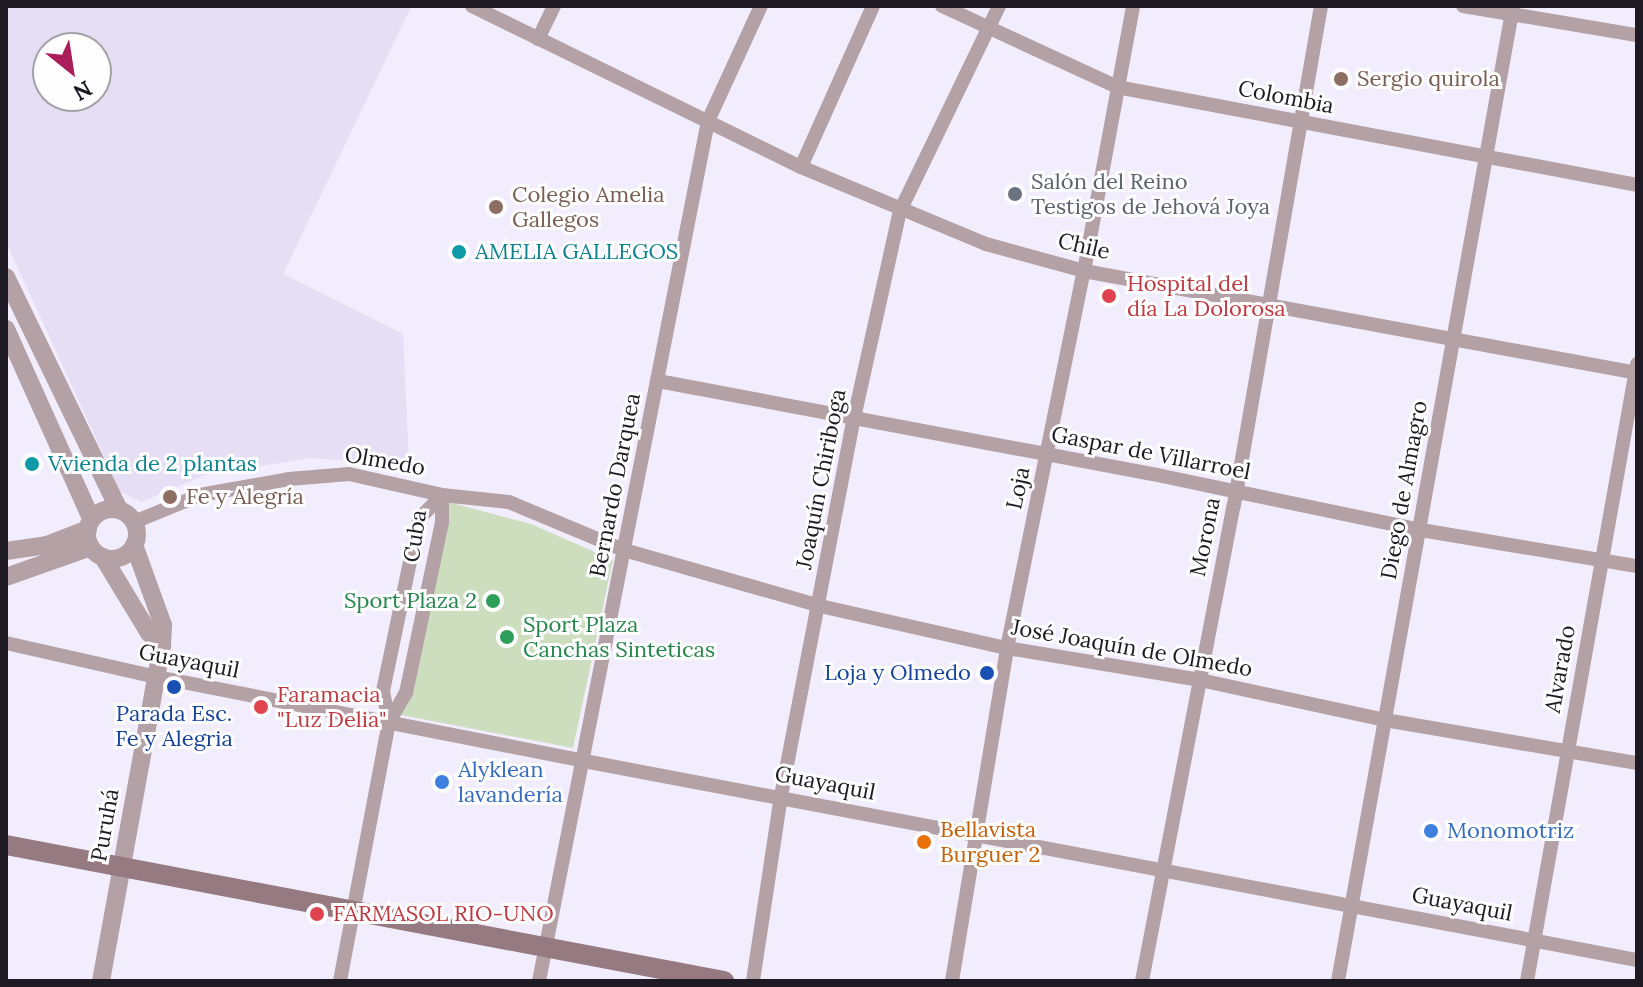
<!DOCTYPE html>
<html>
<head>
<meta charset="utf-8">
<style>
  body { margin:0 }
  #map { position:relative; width:1643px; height:987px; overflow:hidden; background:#f2edfd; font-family:Lora,serif }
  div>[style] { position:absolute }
  .medical>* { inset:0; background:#e5def4 }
  .green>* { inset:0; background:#cddebf }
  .minor>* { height:14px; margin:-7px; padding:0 7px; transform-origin:7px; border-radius:7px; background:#b3a1a5 }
  .tertiary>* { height:18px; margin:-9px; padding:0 9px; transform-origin:9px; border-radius:9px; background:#b3a1a5 }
  .tertiary>.ring { margin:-9px; padding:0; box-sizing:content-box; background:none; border:18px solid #b3a1a5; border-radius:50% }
  .secondary>* { height:20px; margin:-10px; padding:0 10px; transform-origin:10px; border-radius:10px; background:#957a81 }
  .dots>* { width:22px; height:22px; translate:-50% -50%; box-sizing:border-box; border:4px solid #fdfdfd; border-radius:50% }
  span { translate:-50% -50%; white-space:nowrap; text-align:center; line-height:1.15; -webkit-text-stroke:6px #fdfdfd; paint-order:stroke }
  .education-label { font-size:22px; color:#785e54 }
  .left { translate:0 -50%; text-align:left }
  .street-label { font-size:22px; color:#1d1a23 }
  .worship-label { font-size:22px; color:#5b616d }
  .culture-label { font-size:22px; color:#0d838f }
  .health-label { font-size:22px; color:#be3a42 }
  .leisure-label { font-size:22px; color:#27864d }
  .right { translate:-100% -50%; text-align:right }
  .transit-label { font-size:22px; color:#164399 }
  .shop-label { font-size:22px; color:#366cbe }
  .food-label { font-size:22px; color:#c56008 }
  .frame { position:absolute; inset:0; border:8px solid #1d1a23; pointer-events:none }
  .north { position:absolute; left:32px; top:32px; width:80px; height:80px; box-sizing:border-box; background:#fdfdfd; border:2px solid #a3a2a6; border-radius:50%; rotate:150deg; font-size:22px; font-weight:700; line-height:32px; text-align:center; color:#1d1a23 }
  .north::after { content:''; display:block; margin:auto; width:28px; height:36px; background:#ab1e5b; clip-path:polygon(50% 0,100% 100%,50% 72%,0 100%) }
</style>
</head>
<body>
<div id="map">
  <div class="medical">
    <div style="clip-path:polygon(evenodd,6px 6px,411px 7px,283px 274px,403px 334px,409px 465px,310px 458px,205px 475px,141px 502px,120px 491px,6px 242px,6px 6px,48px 48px,96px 48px,96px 96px,48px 96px,48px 48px)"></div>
  </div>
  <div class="green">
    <div style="clip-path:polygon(444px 501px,531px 524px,613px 560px,573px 748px,401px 715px)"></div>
  </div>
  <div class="minor">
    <div style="left:472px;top:6px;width:366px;rotate:26.1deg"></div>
    <div style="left:801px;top:167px;width:200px;rotate:22.6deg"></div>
    <div style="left:986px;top:244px;width:102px;rotate:15.4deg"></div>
    <div style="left:1084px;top:271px;width:562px;rotate:10.45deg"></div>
    <div style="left:942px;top:6px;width:193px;rotate:24.8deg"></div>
    <div style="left:1117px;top:87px;width:529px;rotate:10.67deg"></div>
    <div style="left:1463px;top:6px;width:176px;rotate:9.5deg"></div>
    <div style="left:538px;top:39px;width:37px;rotate:-64deg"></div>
    <div style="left:801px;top:167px;width:176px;rotate:-65.9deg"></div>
    <div style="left:658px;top:381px;width:513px;rotate:10.67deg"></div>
    <div style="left:1162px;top:476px;width:265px;rotate:11.8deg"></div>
    <div style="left:1421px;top:530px;width:219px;rotate:9.5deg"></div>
    <div style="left:134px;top:522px;width:71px;rotate:-22.2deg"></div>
    <div style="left:200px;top:495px;width:90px;rotate:-10.2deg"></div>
    <div style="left:289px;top:479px;width:60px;rotate:-4.8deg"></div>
    <div style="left:349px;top:474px;width:95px;rotate:12.7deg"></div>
    <div style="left:442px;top:495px;width:67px;rotate:6deg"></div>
    <div style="left:509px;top:502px;width:125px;rotate:22.7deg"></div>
    <div style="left:624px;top:550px;width:204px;rotate:15.9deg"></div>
    <div style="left:820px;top:606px;width:192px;rotate:12.7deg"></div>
    <div style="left:1007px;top:648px;width:196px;rotate:9.4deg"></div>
    <div style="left:1200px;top:680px;width:189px;rotate:12.2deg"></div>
    <div style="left:1385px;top:720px;width:256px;rotate:9.7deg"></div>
    <div style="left:6px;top:643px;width:155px;rotate:12.7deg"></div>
    <div style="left:157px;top:677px;width:435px;rotate:11.1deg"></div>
    <div style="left:584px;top:761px;width:1072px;rotate:10.7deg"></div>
    <div style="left:389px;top:722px;width:32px;rotate:-101deg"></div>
    <div style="left:383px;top:691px;width:176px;rotate:-78.2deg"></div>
    <div style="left:419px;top:519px;width:33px;rotate:-46deg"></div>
    <div style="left:340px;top:981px;width:264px;rotate:-79.3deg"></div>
    <div style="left:389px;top:722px;width:34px;rotate:-60deg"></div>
    <div style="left:406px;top:693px;width:175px;rotate:-78.1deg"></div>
    <div style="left:442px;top:522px;width:27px;rotate:-90deg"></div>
    <div style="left:539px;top:981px;width:876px;rotate:-78.88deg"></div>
    <div style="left:708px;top:121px;width:127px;rotate:-65.3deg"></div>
    <div style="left:753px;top:981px;width:187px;rotate:-81.4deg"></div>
    <div style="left:781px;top:796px;width:385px;rotate:-79.1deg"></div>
    <div style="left:854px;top:418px;width:212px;rotate:-77.5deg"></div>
    <div style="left:900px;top:211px;width:228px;rotate:-64.2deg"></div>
    <div style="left:952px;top:981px;width:338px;rotate:-80.6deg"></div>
    <div style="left:1007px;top:648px;width:385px;rotate:-78.5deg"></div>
    <div style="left:1084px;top:271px;width:269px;rotate:-79.5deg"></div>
    <div style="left:1142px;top:981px;width:485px;rotate:-79.1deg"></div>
    <div style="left:1234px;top:505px;width:507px;rotate:-80.11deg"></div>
    <div style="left:1338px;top:981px;width:991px;rotate:-79.82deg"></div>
    <div style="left:1527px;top:981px;width:627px;rotate:-79.89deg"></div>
  </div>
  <div class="tertiary">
    <div style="left:6px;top:277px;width:259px;rotate:64.1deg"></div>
    <div style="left:6px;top:329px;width:209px;rotate:65.8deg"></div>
    <div class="ring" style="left:87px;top:509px;width:32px;height:32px"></div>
    <div style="left:6px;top:551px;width:41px;rotate:-8.3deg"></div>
    <div style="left:47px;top:545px;width:44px;rotate:-21.3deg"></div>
    <div style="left:103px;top:557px;width:89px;rotate:58.8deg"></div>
    <div style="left:149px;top:633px;width:18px;rotate:43deg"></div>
    <div style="left:6px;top:577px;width:90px;rotate:-19.4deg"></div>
    <div style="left:101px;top:981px;width:341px;rotate:-79.7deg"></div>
    <div style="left:162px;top:645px;width:20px;rotate:-87deg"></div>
    <div style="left:163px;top:625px;width:85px;rotate:-109.9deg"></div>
  </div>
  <div class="secondary">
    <div style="left:6px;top:845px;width:731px;rotate:10.73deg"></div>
  </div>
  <div class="dots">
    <div style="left:1341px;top:79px;background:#8d6e63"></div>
    <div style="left:1015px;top:194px;background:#6b7280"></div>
    <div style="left:496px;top:207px;background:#8d6e63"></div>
    <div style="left:459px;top:252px;background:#0f9aa8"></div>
    <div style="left:1109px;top:296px;background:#e0444e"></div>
    <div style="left:32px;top:464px;background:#0f9aa8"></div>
    <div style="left:170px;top:497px;background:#8d6e63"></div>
    <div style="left:493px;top:601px;background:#2e9e5b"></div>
    <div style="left:507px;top:637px;background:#2e9e5b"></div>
    <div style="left:987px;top:673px;background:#1a4fb4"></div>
    <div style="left:174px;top:687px;background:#1a4fb4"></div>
    <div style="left:261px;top:707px;background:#e0444e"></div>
    <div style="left:442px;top:782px;background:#3f7fe0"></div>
    <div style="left:1431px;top:831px;background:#3f7fe0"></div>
    <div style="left:924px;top:842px;background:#e8710a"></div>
    <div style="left:317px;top:914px;background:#e0444e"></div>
  </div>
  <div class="education-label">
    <span class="left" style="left:1357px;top:79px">Sergio quirola</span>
    <span class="left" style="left:512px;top:207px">Colegio Amelia<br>Gallegos</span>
    <span class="left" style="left:186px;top:497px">Fe y Alegría</span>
  </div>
  <div class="street-label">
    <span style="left:1286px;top:97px;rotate:11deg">Colombia</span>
    <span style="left:1084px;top:246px;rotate:13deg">Chile</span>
    <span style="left:1151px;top:453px;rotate:11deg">Gaspar de Villarroel</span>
    <span style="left:385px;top:461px;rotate:10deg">Olmedo</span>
    <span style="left:821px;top:479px;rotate:-79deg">Joaquín Chiriboga</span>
    <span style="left:615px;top:485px;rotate:-79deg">Bernardo Darquea</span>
    <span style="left:1018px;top:488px;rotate:-78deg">Loja</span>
    <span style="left:1404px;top:490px;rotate:-80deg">Diego de Almagro</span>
    <span style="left:415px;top:536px;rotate:-81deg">Cuba</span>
    <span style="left:1205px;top:537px;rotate:-79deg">Morona</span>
    <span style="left:1132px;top:648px;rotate:10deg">José Joaquín de Olmedo</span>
    <span style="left:189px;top:661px;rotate:11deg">Guayaquil</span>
    <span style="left:1560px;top:669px;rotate:-80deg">Alvarado</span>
    <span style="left:825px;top:783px;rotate:11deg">Guayaquil</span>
    <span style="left:105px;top:825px;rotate:-80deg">Puruhá</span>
    <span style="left:1462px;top:904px;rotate:11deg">Guayaquil</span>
  </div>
  <div class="worship-label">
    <span class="left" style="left:1031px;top:194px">Salón del Reino<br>Testigos de Jehová Joya</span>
  </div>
  <div class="culture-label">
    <span class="left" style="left:475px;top:252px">AMELIA GALLEGOS</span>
    <span class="left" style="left:48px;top:464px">Vvienda de 2 plantas</span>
  </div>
  <div class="health-label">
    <span class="left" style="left:1127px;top:296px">Hospital del<br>día La Dolorosa</span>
    <span class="left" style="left:277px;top:707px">Faramacia<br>"Luz Delia"</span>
    <span class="left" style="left:333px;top:914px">FARMASOL RIO-UNO</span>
  </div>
  <div class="leisure-label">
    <span class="right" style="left:477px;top:601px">Sport Plaza 2</span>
    <span class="left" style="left:523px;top:637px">Sport Plaza<br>Canchas Sinteticas</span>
  </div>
  <div class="transit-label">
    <span class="right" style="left:971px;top:673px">Loja y Olmedo</span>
    <span style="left:174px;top:726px">Parada Esc.<br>Fe y Alegria</span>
  </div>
  <div class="shop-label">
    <span class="left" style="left:458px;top:782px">Alyklean<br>lavandería</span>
    <span class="left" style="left:1447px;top:831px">Monomotriz</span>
  </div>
  <div class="food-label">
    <span class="left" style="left:940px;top:842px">Bellavista<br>Burguer 2</span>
  </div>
  <div class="frame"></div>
  <div class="north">N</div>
</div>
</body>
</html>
